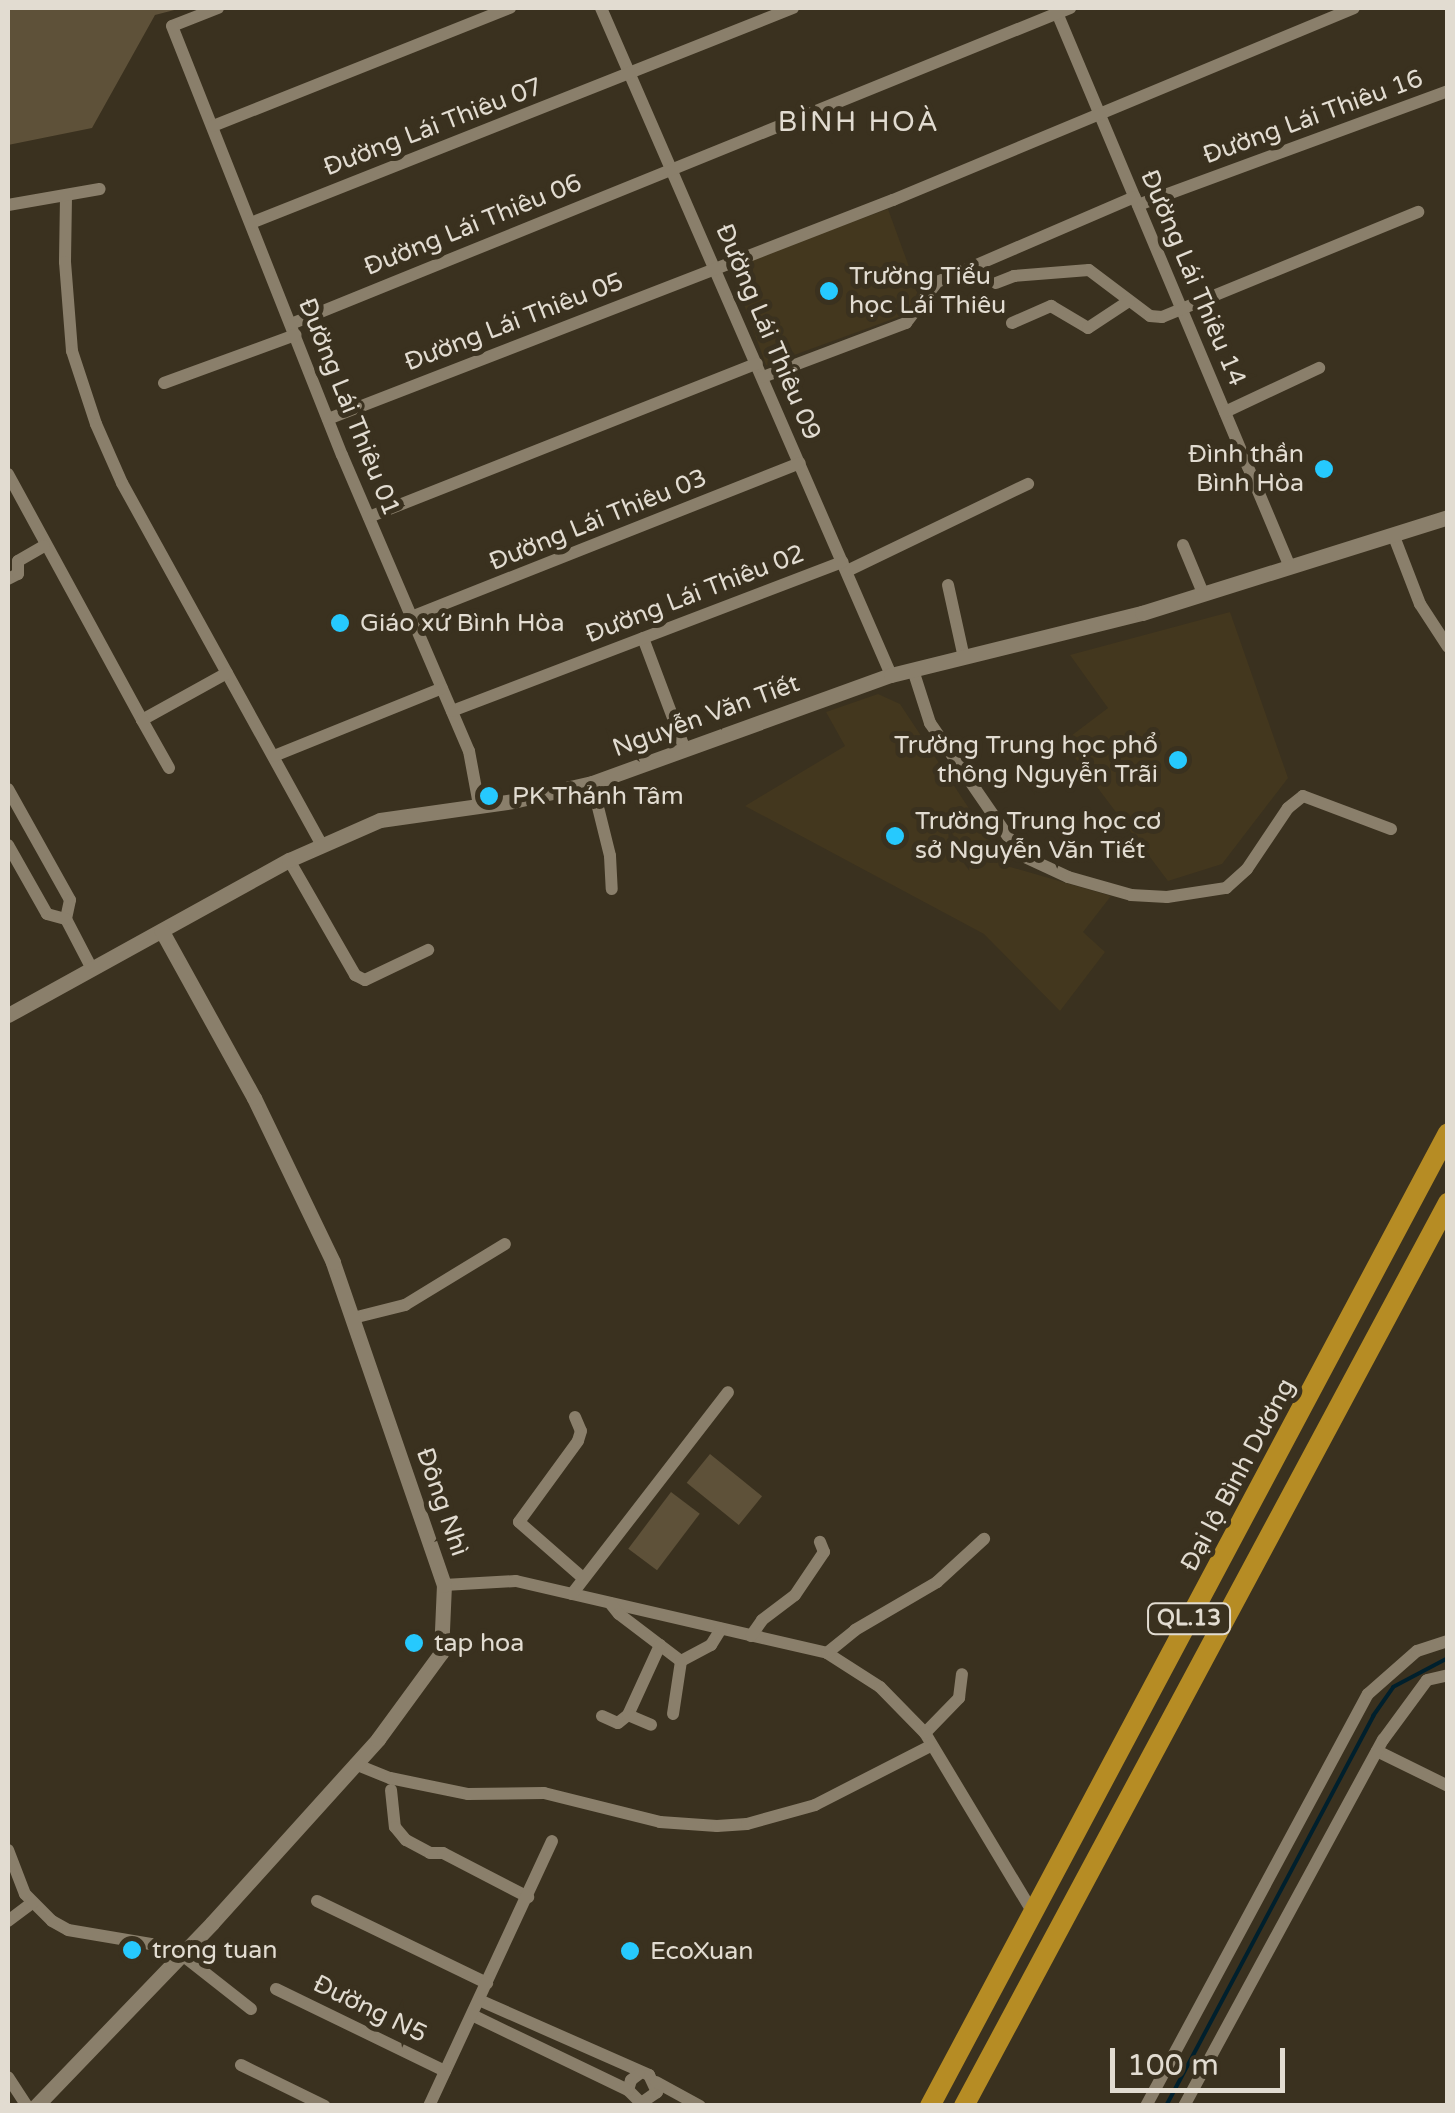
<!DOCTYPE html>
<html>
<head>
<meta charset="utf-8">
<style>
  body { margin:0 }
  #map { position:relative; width:1455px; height:2113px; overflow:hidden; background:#3a311f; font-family:"Varela Round",sans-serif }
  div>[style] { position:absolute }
  .built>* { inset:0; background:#43371e; transform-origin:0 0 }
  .green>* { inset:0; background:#5e5139; transform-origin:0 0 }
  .stream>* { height:4px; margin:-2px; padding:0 2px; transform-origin:2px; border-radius:2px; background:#00202d }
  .minor>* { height:12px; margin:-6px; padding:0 6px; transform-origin:6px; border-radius:6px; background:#8a7f6b }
  .tertiary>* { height:15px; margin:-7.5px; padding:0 7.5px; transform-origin:7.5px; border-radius:7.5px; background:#8a7f6b }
  .trunk>* { height:20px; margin:-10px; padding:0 10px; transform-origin:10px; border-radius:10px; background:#b68c24 }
  .dots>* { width:28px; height:28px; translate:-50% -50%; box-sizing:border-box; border:5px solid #3a311f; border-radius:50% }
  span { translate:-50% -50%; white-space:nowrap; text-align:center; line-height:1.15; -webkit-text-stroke:10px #3a311f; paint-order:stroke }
  .shield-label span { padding:2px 8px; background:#3a311f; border:2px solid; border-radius:8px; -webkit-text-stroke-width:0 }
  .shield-label { font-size:22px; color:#e2dcd1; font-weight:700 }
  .street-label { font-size:25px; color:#e2dcd1 }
  .poi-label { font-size:25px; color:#e2dcd1 }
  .left { translate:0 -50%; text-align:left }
  .right { translate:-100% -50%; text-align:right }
  .neighbourhood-label { font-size:28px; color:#e2dcd1; letter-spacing:2.5px }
  .frame { position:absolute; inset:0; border:10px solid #e2dcd1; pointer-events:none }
  .scale { position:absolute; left:1110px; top:2048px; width:175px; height:45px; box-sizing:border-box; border:5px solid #e2dcd1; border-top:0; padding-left:12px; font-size:30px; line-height:35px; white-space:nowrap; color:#e2dcd1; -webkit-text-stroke:8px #3a311f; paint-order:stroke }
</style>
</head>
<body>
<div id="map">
  <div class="built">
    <div style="left:888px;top:209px;width:105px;height:168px;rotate:70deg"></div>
    <div style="clip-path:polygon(1230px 612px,1288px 778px,1222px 864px,1168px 881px,1063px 742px,1108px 708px,1070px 655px)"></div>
    <div style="clip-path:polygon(878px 694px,900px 704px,1007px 866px,1111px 896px,1083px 932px,1105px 952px,1060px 1011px,984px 934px,745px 806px,845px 746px,826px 712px)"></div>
  </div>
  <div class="green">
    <div style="clip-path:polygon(8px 8px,182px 8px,155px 15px,92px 128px,8px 145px)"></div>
    <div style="left:710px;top:1454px;width:67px;height:37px;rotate:39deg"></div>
    <div style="left:671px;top:1492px;width:36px;height:71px;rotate:37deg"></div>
  </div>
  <div class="stream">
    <div style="left:1166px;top:2106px;width:442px;rotate:-62deg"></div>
    <div style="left:1373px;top:1716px;width:35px;rotate:-55deg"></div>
    <div style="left:1393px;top:1687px;width:62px;rotate:-27.8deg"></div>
  </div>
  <div class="minor">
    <div style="left:218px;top:8px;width:49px;rotate:158.6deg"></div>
    <div style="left:172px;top:26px;width:461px;rotate:68.4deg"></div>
    <div style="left:342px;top:455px;width:322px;rotate:66.8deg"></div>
    <div style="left:469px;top:751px;width:55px;rotate:79.5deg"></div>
    <div style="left:601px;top:8px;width:727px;rotate:66.5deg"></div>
    <div style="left:1055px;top:8px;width:606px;rotate:67.2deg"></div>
    <div style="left:213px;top:126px;width:320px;rotate:-21.7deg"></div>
    <div style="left:66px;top:197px;width:65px;rotate:90.9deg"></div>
    <div style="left:65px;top:262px;width:89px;rotate:85.5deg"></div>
    <div style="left:72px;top:351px;width:77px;rotate:71.8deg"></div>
    <div style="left:96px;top:424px;width:64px;rotate:66.2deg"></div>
    <div style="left:122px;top:483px;width:411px;rotate:61.1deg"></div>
    <div style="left:8px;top:205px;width:93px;rotate:-9.9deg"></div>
    <div style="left:1138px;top:205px;width:330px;rotate:-20.2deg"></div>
    <div style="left:251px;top:223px;width:583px;rotate:-21.64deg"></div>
    <div style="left:996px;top:283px;width:19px;rotate:-21deg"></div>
    <div style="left:1014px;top:276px;width:75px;rotate:-4.6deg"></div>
    <div style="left:1089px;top:270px;width:76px;rotate:37deg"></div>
    <div style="left:1150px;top:316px;width:12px;rotate:5deg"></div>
    <div style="left:1162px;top:317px;width:277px;rotate:-22.3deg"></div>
    <div style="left:1012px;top:323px;width:43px;rotate:-23.6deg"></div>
    <div style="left:1051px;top:306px;width:43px;rotate:30.7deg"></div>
    <div style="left:1088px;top:328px;width:49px;rotate:-33.4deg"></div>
    <div style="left:291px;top:324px;width:841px;rotate:-22.08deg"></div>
    <div style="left:763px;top:377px;width:153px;rotate:-20.7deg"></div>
    <div style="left:906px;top:323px;width:51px;rotate:-52.9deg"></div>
    <div style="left:937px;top:282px;width:215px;rotate:-23.3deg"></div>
    <div style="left:164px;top:383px;width:140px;rotate:-20.1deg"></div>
    <div style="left:1225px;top:412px;width:104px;rotate:-25.1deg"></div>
    <div style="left:328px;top:419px;width:606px;rotate:-21.19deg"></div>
    <div style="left:893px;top:200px;width:499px;rotate:-22.6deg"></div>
    <div style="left:8px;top:474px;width:280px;rotate:61.4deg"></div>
    <div style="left:142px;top:720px;width:97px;rotate:-28.9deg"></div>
    <div style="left:369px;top:517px;width:417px;rotate:-21.6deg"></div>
    <div style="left:1393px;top:534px;width:75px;rotate:68.9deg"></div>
    <div style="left:1420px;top:604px;width:51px;rotate:56.9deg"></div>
    <div style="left:1183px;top:545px;width:52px;rotate:67.4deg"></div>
    <div style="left:18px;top:561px;width:30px;rotate:-30deg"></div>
    <div style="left:847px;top:571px;width:201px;rotate:-25.7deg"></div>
    <div style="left:8px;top:579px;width:11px;rotate:-27deg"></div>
    <div style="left:18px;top:574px;width:13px;rotate:-90deg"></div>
    <div style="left:948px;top:585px;width:75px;rotate:77.6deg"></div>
    <div style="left:411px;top:617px;width:418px;rotate:-21.6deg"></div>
    <div style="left:643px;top:638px;width:120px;rotate:69.4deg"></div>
    <div style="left:913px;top:670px;width:56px;rotate:72.2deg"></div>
    <div style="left:930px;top:723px;width:143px;rotate:55.5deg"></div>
    <div style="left:1011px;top:841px;width:21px;rotate:49deg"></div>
    <div style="left:1025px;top:857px;width:47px;rotate:24.9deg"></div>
    <div style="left:1068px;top:877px;width:66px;rotate:15.9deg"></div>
    <div style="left:1131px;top:895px;width:36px;rotate:3deg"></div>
    <div style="left:1167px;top:897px;width:60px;rotate:-8.7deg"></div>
    <div style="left:1226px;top:888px;width:28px;rotate:-42deg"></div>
    <div style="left:1247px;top:869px;width:73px;rotate:-56.1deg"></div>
    <div style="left:1288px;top:808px;width:19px;rotate:-39deg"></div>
    <div style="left:1303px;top:796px;width:94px;rotate:20.6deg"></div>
    <div style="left:452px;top:711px;width:418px;rotate:-20.9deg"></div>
    <div style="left:142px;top:720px;width:55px;rotate:60.6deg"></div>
    <div style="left:274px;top:756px;width:181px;rotate:-22deg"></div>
    <div style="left:592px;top:783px;width:75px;rotate:76.1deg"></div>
    <div style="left:610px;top:856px;width:33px;rotate:87deg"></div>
    <div style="left:8px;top:789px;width:127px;rotate:60.8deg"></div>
    <div style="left:70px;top:900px;width:19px;rotate:102deg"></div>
    <div style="left:66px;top:919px;width:56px;rotate:62.5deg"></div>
    <div style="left:8px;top:845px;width:79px;rotate:60.5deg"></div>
    <div style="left:47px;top:914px;width:20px;rotate:15deg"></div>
    <div style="left:289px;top:860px;width:133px;rotate:60.1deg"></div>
    <div style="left:355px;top:975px;width:11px;rotate:27deg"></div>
    <div style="left:365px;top:980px;width:70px;rotate:-25.5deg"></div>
    <div style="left:353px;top:1318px;width:54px;rotate:-14deg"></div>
    <div style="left:405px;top:1305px;width:117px;rotate:-31.4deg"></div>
    <div style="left:575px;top:1417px;width:15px;rotate:67deg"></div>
    <div style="left:581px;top:1431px;width:10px;rotate:107deg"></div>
    <div style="left:578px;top:1441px;width:100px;rotate:126.1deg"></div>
    <div style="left:519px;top:1522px;width:85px;rotate:41.2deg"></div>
    <div style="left:444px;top:1585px;width:72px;rotate:-3.2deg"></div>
    <div style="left:516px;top:1581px;width:319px;rotate:13deg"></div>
    <div style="left:827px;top:1653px;width:63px;rotate:32.7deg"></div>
    <div style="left:880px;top:1687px;width:64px;rotate:45.6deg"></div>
    <div style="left:925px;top:1733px;width:210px;rotate:59deg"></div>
    <div style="left:572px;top:1594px;width:255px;rotate:-52.3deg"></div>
    <div style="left:610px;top:1603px;width:14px;rotate:51deg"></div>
    <div style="left:619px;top:1614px;width:78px;rotate:37.2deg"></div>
    <div style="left:751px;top:1636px;width:19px;rotate:-55deg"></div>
    <div style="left:762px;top:1620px;width:41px;rotate:-37.1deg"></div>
    <div style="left:795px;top:1595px;width:52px;rotate:-56deg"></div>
    <div style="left:824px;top:1552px;width:11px;rotate:-112deg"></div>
    <div style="left:827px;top:1653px;width:36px;rotate:-39deg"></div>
    <div style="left:855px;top:1630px;width:95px;rotate:-30.3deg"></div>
    <div style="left:937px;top:1582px;width:64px;rotate:-42.5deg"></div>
    <div style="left:673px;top:1714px;width:54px;rotate:-81.4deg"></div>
    <div style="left:681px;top:1661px;width:34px;rotate:-28deg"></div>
    <div style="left:711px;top:1645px;width:19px;rotate:-58deg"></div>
    <div style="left:628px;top:1715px;width:77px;rotate:-65.4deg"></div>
    <div style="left:602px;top:1716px;width:17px;rotate:24deg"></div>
    <div style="left:618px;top:1723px;width:13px;rotate:-39deg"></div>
    <div style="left:628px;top:1715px;width:25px;rotate:23deg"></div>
    <div style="left:925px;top:1733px;width:49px;rotate:-45.8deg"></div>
    <div style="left:959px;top:1698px;width:24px;rotate:-83deg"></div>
    <div style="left:1377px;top:1751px;width:79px;rotate:26.2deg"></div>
    <div style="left:355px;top:1764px;width:38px;rotate:22deg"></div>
    <div style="left:390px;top:1778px;width:80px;rotate:11.6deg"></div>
    <div style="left:468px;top:1794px;width:76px;rotate:-0.8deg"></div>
    <div style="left:544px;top:1793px;width:120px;rotate:14deg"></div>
    <div style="left:660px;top:1822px;width:57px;rotate:4deg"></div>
    <div style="left:717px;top:1826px;width:30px;rotate:-4deg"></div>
    <div style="left:747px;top:1824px;width:71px;rotate:-15.6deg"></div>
    <div style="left:815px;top:1805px;width:131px;rotate:-27.1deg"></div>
    <div style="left:391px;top:1790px;width:37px;rotate:84deg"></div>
    <div style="left:395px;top:1827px;width:17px;rotate:50deg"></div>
    <div style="left:406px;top:1840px;width:27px;rotate:28deg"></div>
    <div style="left:430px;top:1853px;width:13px"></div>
    <div style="left:443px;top:1853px;width:96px;rotate:27.4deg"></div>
    <div style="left:8px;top:1850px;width:47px;rotate:68.9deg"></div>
    <div style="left:25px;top:1894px;width:38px;rotate:45deg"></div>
    <div style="left:52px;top:1921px;width:18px;rotate:29deg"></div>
    <div style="left:68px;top:1930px;width:84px;rotate:9.6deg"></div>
    <div style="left:151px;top:1944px;width:32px;rotate:18deg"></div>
    <div style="left:181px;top:1954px;width:89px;rotate:38.2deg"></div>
    <div style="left:317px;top:1901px;width:189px;rotate:25.8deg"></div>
    <div style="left:8px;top:1921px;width:31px;rotate:-37deg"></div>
    <div style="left:276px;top:1989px;width:188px;rotate:25.9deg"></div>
    <div style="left:479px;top:2000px;width:186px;rotate:23.8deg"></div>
    <div style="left:649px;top:2075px;width:19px;rotate:65deg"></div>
    <div style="left:657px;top:2092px;width:19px;rotate:145deg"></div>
    <div style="left:641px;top:2103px;width:18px;rotate:-135deg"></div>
    <div style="left:628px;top:2090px;width:10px;rotate:-73deg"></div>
    <div style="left:631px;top:2080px;width:10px;rotate:-37deg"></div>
    <div style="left:472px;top:2015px;width:173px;rotate:25.7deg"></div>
    <div style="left:241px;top:2065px;width:93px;rotate:26deg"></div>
    <div style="left:8px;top:2077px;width:35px;rotate:57deg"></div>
    <div style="left:656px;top:2082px;width:50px;rotate:28.6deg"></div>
    <div style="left:429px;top:2106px;width:292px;rotate:-65.1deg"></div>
    <div style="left:1146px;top:2106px;width:468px;rotate:-61.7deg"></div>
    <div style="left:1368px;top:1694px;width:65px;rotate:-41.3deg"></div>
    <div style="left:1417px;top:1651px;width:33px;rotate:-18deg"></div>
    <div style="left:1184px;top:2106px;width:417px;rotate:-61.5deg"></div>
    <div style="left:1383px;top:1740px;width:74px;rotate:-53.7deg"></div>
    <div style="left:1427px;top:1680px;width:22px;rotate:-13deg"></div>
  </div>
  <div class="tertiary">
    <div style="left:8px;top:1015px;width:321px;rotate:-28.9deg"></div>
    <div style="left:289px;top:860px;width:99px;rotate:-23.7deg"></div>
    <div style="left:380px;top:820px;width:134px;rotate:-8.1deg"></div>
    <div style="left:513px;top:801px;width:81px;rotate:-12.8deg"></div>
    <div style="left:592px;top:783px;width:318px;rotate:-19.9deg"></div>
    <div style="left:891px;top:675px;width:259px;rotate:-13.9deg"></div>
    <div style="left:1142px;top:613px;width:321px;rotate:-17.4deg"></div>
    <div style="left:36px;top:2106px;width:254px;rotate:-46.1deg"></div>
    <div style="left:212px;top:1923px;width:248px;rotate:-47.9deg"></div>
    <div style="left:378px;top:1739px;width:107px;rotate:-53.8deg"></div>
    <div style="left:441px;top:1653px;width:68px;rotate:-87.5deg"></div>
    <div style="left:444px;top:1585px;width:342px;rotate:-109deg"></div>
    <div style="left:333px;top:1262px;width:182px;rotate:-115.7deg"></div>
    <div style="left:254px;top:1098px;width:191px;rotate:-118.9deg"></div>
  </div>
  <div class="trunk">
    <div style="left:930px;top:2106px;width:1102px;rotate:-61.97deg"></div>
    <div style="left:964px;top:2106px;width:1025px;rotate:-61.81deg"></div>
  </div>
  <div class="dots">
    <div style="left:829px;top:291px;background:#26c9fe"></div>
    <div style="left:1324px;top:469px;background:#26c9fe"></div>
    <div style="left:340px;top:623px;background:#26c9fe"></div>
    <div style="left:1178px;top:760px;background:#26c9fe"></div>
    <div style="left:489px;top:796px;background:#26c9fe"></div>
    <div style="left:895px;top:836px;background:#26c9fe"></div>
    <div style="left:414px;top:1643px;background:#26c9fe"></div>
    <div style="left:132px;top:1950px;background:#26c9fe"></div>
    <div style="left:630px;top:1951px;background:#26c9fe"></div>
  </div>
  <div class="shield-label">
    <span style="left:1189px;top:1619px">QL.13</span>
  </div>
  <div class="street-label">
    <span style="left:1313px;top:117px;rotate:-20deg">Đường Lái Thiêu 16</span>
    <span style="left:433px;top:127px;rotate:-21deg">Đường Lái Thiêu 07</span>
    <span style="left:473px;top:225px;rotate:-22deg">Đường Lái Thiêu 06</span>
    <span style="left:1193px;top:278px;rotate:67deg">Đường Lái Thiêu 14</span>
    <span style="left:514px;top:322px;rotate:-21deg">Đường Lái Thiêu 05</span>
    <span style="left:768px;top:332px;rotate:67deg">Đường Lái Thiêu 09</span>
    <span style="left:349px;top:407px;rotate:68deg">Đường Lái Thiêu 01</span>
    <span style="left:598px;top:520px;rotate:-22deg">Đường Lái Thiêu 03</span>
    <span style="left:695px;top:594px;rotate:-21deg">Đường Lái Thiêu 02</span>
    <span style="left:706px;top:716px;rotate:-20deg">Nguyễn Văn Tiết</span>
    <span style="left:1238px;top:1475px;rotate:-62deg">Đại lộ Bình Dương</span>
    <span style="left:442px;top:1502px;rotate:71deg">Đông Nhì</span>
    <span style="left:370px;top:2009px;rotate:26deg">Đường N5</span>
  </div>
  <div class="poi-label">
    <span class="left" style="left:849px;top:291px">Trường Tiểu<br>học Lái Thiêu</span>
    <span class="right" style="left:1304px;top:469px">Đình thần<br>Bình Hòa</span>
    <span class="left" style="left:360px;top:623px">Giáo xứ Bình Hòa</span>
    <span class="right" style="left:1158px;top:760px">Trường Trung học phổ<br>thông Nguyễn Trãi</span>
    <span class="left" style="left:512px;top:796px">PK Thánh Tâm</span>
    <span class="left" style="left:915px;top:836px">Trường Trung học cơ<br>sở Nguyễn Văn Tiết</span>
    <span class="left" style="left:434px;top:1643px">tap hoa</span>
    <span class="left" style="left:152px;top:1950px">trong tuan</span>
    <span class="left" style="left:650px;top:1951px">EcoXuan</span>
  </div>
  <div class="neighbourhood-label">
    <span style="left:859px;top:122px">BÌNH HOÀ</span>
  </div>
  <div class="frame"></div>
  <div class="scale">100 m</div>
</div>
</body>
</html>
